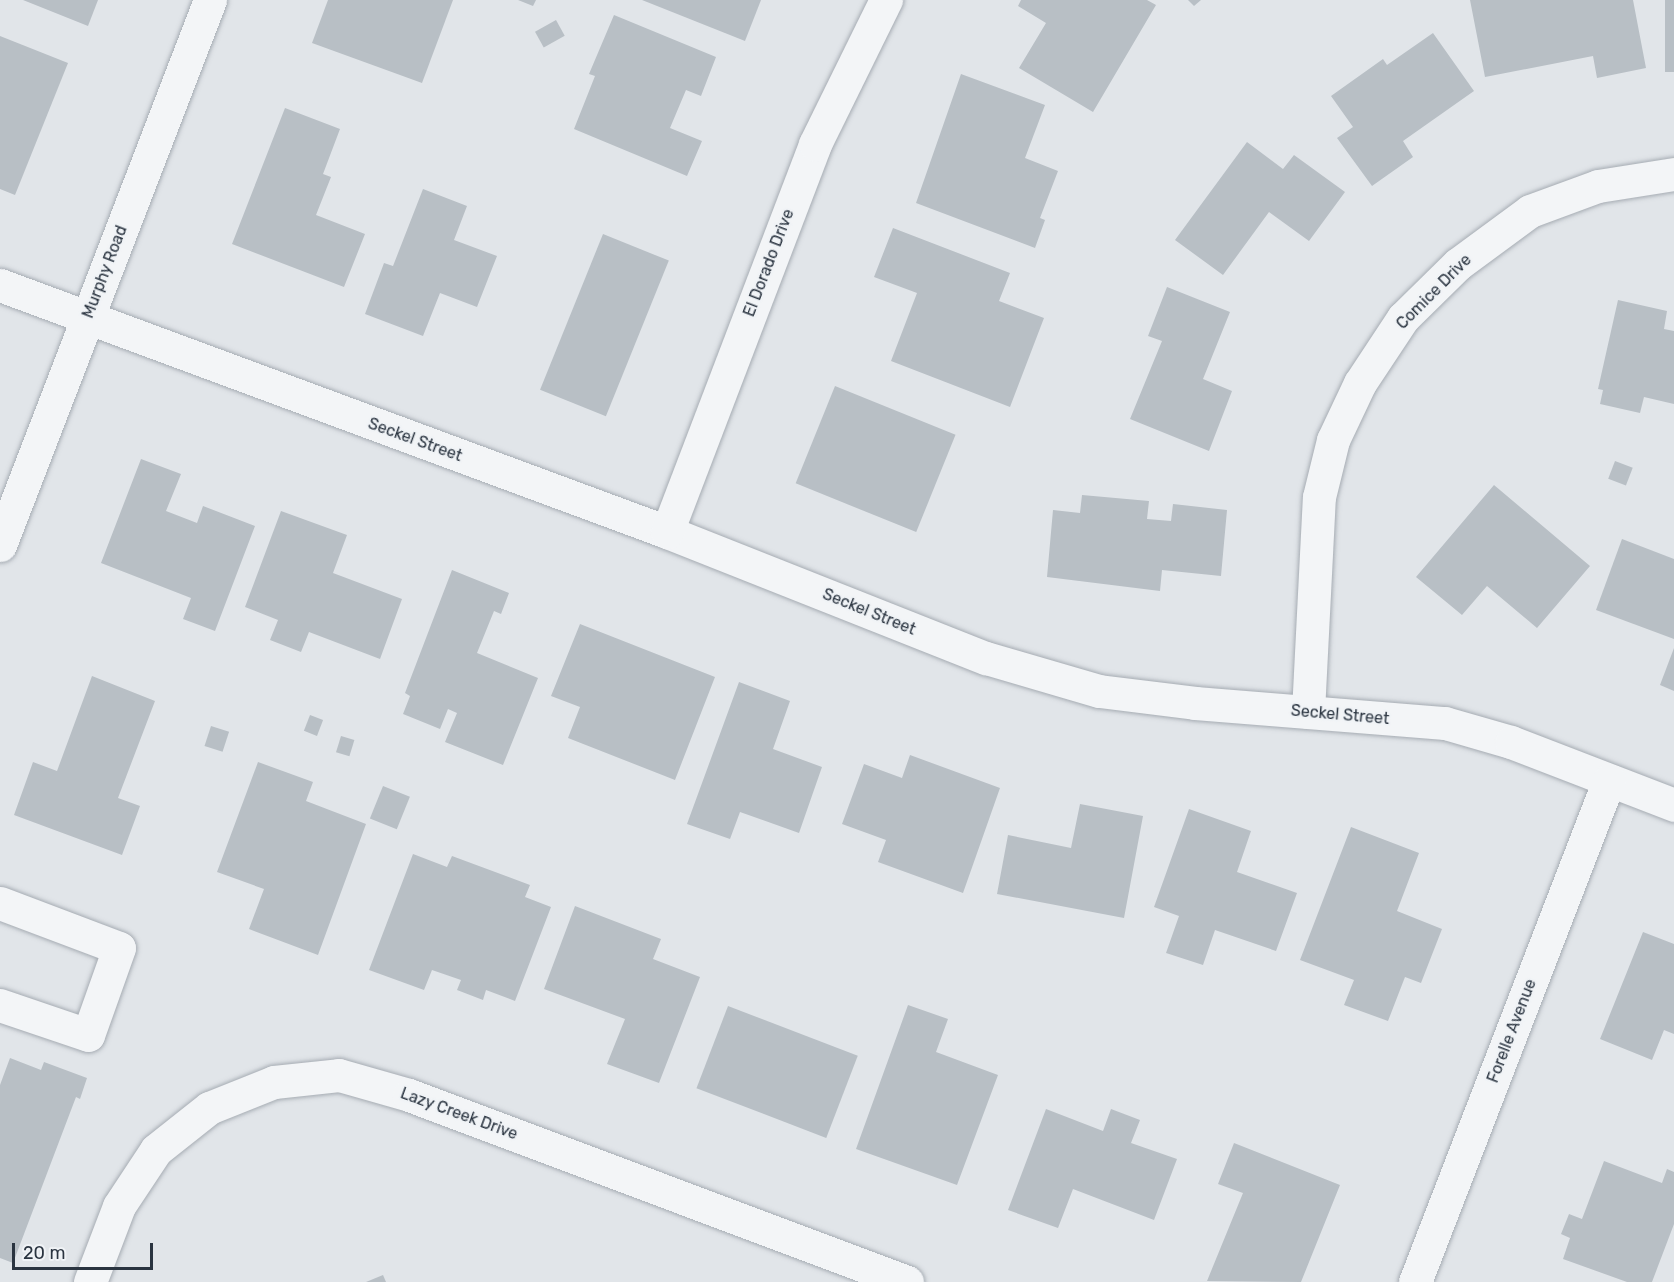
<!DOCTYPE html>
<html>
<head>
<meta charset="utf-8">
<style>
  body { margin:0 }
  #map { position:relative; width:1674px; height:1282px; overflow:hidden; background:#e1e5e9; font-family:Rubik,sans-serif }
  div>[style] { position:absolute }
  .building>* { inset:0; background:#b8bfc5; transform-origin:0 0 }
  .roads { filter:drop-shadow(0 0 2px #a6acb3) drop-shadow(0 0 2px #a6acb3) }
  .minor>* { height:33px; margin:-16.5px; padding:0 16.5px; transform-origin:16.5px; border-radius:16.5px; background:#f3f5f7 }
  span { translate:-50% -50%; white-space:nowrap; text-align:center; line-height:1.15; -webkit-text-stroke:4.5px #f0f3f6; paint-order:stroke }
  .street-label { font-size:16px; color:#2a3440 }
  .scale { position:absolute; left:12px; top:1243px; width:141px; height:27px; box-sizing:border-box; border:3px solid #2a3440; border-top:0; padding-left:8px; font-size:18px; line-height:21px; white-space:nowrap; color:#2a3440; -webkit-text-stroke:4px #f0f3f6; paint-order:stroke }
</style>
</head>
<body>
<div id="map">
  <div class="building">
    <div style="clip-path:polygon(23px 0,98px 0,88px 26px)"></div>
    <div style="clip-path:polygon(328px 0,453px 0,422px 83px,312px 43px)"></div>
    <div style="clip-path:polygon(518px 0,536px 0,533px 6px)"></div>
    <div style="clip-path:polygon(642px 0,761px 0,745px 41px)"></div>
    <div style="clip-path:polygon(1021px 0,1147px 0,1156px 5px,1093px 112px,1019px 68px,1046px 23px,1018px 6px)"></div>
    <div style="clip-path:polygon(1188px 0,1201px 0,1194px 6px)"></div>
    <div style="clip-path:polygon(1470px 0,1633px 0,1646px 68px,1597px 78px,1593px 56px,1485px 77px)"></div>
    <div style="left:1665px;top:0;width:9px;height:72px"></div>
    <div style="clip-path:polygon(614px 15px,716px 57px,701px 96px,686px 90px,670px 128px,702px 141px,687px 176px,574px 129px,595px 76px,589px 74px)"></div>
    <div style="left:556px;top:20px;width:18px;height:24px;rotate:61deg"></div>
    <div style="clip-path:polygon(1433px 33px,1474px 91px,1403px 141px,1413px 157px,1372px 186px,1337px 138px,1353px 127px,1331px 96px,1383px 59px,1387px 65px)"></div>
    <div style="clip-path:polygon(0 36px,68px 63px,15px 195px,0 189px)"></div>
    <div style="clip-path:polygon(961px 74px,1045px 105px,1025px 158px,1058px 171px,1040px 218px,1045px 220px,1035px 248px,916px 203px)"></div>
    <div style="clip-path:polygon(285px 108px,340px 129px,323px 174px,331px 177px,316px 215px,365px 234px,344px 287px,232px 244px)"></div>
    <div style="clip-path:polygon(1247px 142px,1283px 169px,1294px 155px,1345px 192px,1309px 241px,1269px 212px,1223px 275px,1175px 240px)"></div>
    <div style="clip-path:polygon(423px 189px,467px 206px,454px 240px,497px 256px,477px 307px,440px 293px,423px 336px,365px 314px,384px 263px,393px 266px)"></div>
    <div style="clip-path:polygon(893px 228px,1010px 273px,999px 301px,1044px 318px,1010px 407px,891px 361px,917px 293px,874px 277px)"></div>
    <div style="left:603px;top:234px;width:71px;height:168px;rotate:22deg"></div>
    <div style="clip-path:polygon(1167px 287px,1230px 312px,1203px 379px,1232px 391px,1209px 451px,1130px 419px,1162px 341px,1148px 336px)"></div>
    <div style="clip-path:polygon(1618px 300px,1667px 311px,1664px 329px,1674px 331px,1674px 404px,1644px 397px,1640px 413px,1600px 404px,1603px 390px,1598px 389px)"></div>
    <div style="left:835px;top:386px;width:130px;height:105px;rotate:22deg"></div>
    <div style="clip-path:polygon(141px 459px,181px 474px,166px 511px,197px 523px,203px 506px,255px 526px,215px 631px,183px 619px,191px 598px,101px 563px)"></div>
    <div style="left:1615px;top:461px;width:19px;height:19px;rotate:21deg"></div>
    <div style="clip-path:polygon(1494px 485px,1590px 566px,1537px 628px,1487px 586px,1462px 615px,1416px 577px)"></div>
    <div style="clip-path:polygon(1082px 495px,1149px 501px,1147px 519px,1171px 521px,1173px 504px,1227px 510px,1221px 576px,1162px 570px,1160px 591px,1047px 577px,1053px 510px,1080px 513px)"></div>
    <div style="clip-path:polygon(281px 511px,347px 535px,333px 573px,402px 599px,380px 659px,309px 632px,301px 652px,270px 640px,278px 620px,245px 607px)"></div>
    <div style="clip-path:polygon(1622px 539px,1674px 559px,1674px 639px,1596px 610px)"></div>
    <div style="clip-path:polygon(452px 570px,509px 593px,501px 614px,494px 611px,477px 653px,538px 678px,503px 765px,445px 742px,457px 713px,448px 709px,440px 729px,403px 714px,410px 696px,405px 693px)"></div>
    <div style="clip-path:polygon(580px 624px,715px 677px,675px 780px,568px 738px,580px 707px,551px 696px)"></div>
    <div style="clip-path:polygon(1674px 648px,1674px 691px,1660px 685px)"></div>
    <div style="clip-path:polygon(92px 676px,155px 701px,118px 798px,140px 806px,122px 855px,14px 815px,33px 762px,57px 771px)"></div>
    <div style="clip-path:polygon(739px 682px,790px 701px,773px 749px,822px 767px,799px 833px,740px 812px,730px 839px,687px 824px)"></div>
    <div style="left:310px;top:715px;width:14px;height:17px;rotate:21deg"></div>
    <div style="left:211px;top:726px;width:19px;height:21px;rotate:18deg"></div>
    <div style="left:341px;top:736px;width:14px;height:17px;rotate:17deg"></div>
    <div style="clip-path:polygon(910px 755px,1000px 788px,963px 893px,878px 862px,886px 840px,842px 824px,864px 764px,902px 778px)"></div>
    <div style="clip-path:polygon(258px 762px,313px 782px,306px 801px,366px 824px,318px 955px,249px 929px,264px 889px,217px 872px)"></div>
    <div style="left:383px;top:786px;width:29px;height:35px;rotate:22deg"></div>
    <div style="clip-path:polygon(1080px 804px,1143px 816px,1124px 918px,997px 894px,1008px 835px,1071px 848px)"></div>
    <div style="clip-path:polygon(1189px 809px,1251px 831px,1237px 872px,1297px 893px,1276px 951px,1215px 930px,1203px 965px,1166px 953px,1179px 916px,1154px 907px)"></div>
    <div style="clip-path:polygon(1351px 827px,1419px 853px,1397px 911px,1442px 929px,1421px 983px,1405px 977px,1388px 1021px,1344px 1005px,1354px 980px,1300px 960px)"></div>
    <div style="clip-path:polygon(413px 854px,447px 867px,452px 856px,530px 885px,525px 897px,551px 907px,515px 1001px,486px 990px,483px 1000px,457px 990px,461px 980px,432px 970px,424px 990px,369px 970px)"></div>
    <div style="clip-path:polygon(575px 906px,661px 939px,653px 959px,700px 977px,659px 1083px,607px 1064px,625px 1019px,544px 989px)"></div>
    <div style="clip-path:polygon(1643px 932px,1674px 944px,1674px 1034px,1664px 1030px,1652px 1060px,1600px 1039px)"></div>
    <div style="clip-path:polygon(908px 1005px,948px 1019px,936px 1052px,998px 1075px,957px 1185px,856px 1149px)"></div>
    <div style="left:728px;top:1006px;width:139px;height:88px;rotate:21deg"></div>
    <div style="clip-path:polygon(10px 1058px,41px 1070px,44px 1062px,87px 1078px,80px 1099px,76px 1097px,13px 1263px,0 1258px,0 1085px)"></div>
    <div style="clip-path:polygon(1046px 1109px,1103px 1131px,1111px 1109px,1140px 1120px,1131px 1143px,1177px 1159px,1154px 1220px,1073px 1189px,1058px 1228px,1008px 1210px)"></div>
    <div style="clip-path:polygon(1234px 1143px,1340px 1185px,1301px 1282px,1207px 1281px,1243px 1193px,1218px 1184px)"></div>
    <div style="clip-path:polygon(1604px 1161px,1662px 1183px,1667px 1169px,1674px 1172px,1674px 1224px,1652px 1282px,1627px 1282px,1563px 1259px,1570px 1238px,1561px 1234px,1569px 1214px,1582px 1219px)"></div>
    <div style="clip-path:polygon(383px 1275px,386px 1282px,366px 1282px)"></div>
  </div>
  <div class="roads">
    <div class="minor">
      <div style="left:0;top:285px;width:711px;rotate:20.32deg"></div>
      <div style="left:667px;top:532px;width:343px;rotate:21.6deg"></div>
      <div style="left:986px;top:658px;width:118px;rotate:16.3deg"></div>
      <div style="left:1099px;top:691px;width:97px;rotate:7.1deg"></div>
      <div style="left:1195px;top:703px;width:251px;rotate:4.6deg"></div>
      <div style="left:1445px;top:723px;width:69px;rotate:16.1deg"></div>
      <div style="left:1511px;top:742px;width:175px;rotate:21.1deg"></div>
      <div style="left:667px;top:532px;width:415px;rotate:-69.1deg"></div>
      <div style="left:815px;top:144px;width:161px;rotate:-63.8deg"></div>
      <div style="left:0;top:545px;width:584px;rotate:-68.93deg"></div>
      <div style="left:1308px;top:712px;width:215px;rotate:-87.1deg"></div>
      <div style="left:1319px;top:497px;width:59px;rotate:-76.2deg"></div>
      <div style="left:1333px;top:440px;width:63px;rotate:-64.7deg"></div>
      <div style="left:1360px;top:383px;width:78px;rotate:-56.5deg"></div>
      <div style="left:1403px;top:318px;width:77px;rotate:-44.5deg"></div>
      <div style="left:1458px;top:264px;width:89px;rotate:-36.4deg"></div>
      <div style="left:1530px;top:211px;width:72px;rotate:-20.2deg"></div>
      <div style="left:1598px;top:186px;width:77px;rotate:-9deg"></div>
      <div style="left:0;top:903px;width:127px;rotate:20.7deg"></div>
      <div style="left:119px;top:948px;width:92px;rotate:109.6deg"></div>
      <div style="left:88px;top:1035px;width:93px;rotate:-161.2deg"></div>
      <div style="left:90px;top:1282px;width:81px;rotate:-69.1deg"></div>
      <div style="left:119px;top:1206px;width:67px;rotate:-56.5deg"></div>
      <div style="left:156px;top:1150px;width:68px;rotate:-38.4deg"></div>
      <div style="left:209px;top:1108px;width:70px;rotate:-21.8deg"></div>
      <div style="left:274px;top:1082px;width:65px;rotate:-6.1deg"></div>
      <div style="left:339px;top:1075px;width:73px;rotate:15.9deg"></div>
      <div style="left:409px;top:1095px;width:532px;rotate:20.58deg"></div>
      <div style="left:1415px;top:1282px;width:538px;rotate:-68.87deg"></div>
    </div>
  </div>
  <div class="street-label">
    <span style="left:769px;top:263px;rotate:-69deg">El Dorado Drive</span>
    <span style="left:105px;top:272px;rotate:-69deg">Murphy Road</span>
    <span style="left:1434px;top:292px;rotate:-45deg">Comice Drive</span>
    <span style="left:415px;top:440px;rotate:20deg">Seckel Street</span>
    <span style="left:869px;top:612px;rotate:22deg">Seckel Street</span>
    <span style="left:1340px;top:715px;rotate:5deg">Seckel Street</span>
    <span style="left:1512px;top:1031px;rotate:-69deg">Forelle Avenue</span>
    <span style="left:459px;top:1114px;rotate:20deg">Lazy Creek Drive</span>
  </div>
  <div class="scale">20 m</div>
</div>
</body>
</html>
